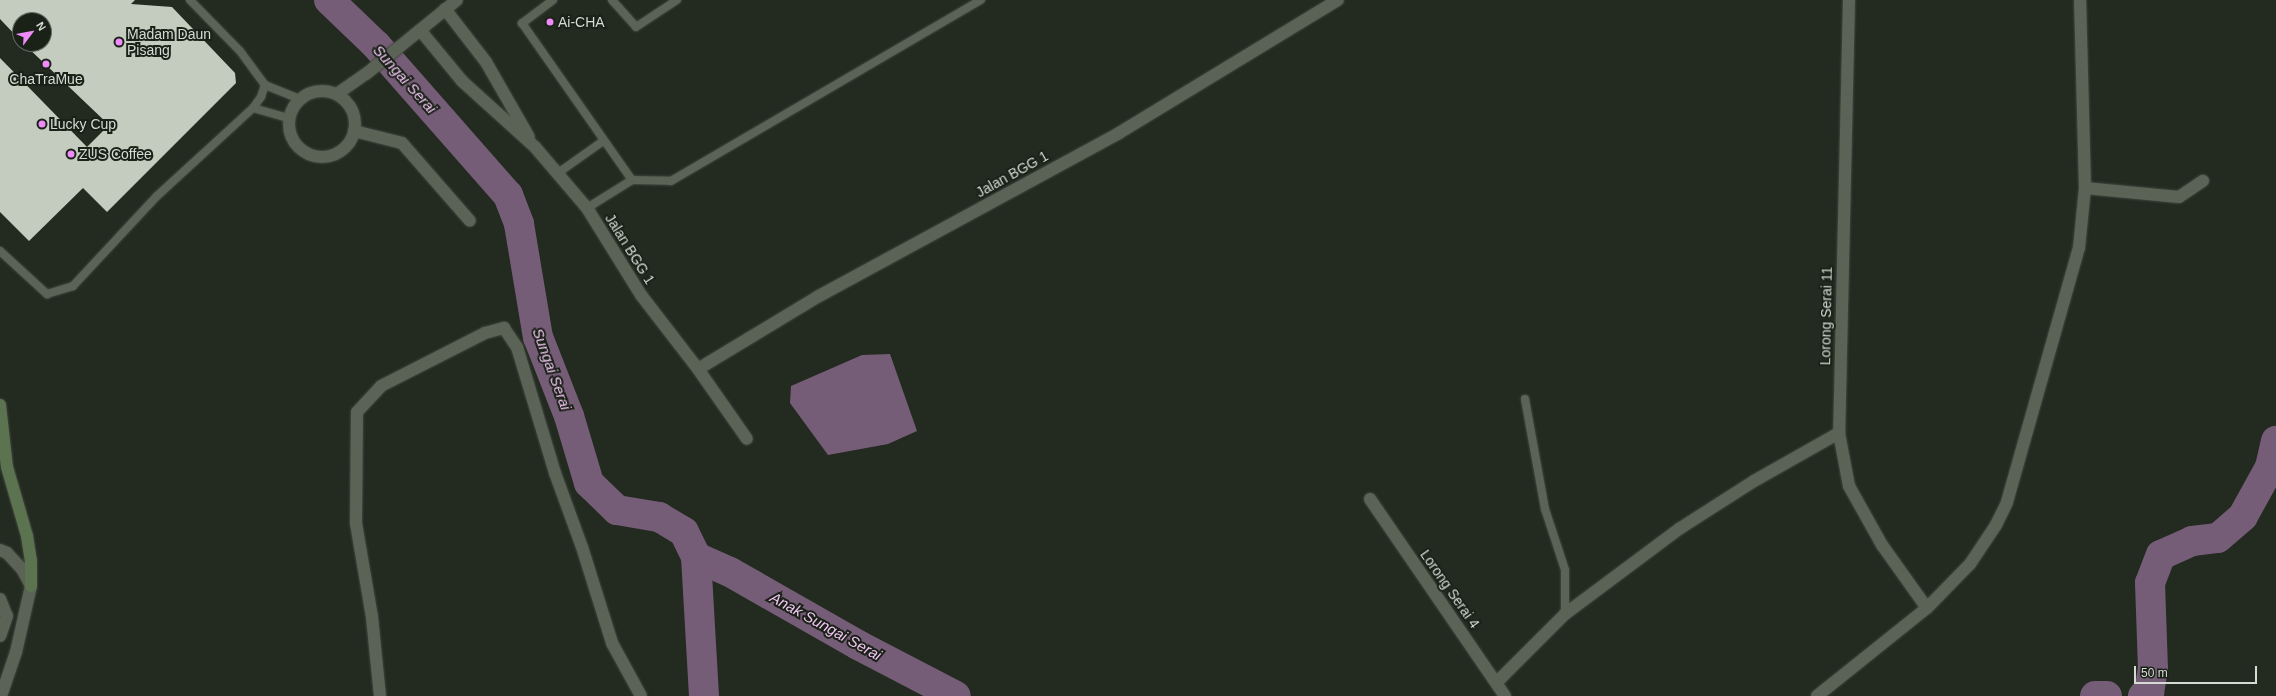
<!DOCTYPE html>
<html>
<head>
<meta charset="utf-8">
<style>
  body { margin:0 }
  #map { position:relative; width:2276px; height:696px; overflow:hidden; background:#232a20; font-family:Helvetica,sans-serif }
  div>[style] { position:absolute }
  .water>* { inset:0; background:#765d77 }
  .river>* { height:30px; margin:-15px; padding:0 15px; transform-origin:15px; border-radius:15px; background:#765d77 }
  .building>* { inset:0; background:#c3ccbf }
  .roads { filter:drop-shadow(0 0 1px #41473f) drop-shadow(0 0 1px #41473f) }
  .lane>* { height:8px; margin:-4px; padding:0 4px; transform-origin:4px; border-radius:4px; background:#5b6357 }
  .street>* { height:12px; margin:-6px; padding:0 6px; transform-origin:6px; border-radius:6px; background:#5b6357 }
  .street>.ring { margin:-6px; padding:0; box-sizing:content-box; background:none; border:12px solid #5b6357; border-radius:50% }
  .secondary>* { height:12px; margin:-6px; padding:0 6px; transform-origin:6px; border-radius:6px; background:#5c7350 }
  .dots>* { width:11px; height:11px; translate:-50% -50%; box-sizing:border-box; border:2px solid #1a2117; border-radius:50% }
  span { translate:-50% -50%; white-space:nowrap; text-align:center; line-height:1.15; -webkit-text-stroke:4px #1a2117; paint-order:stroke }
  .poi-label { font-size:14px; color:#d6dbd4 }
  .left { translate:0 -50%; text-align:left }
  .street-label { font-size:14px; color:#d6dbd4 }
  .water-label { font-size:15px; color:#f3c6f6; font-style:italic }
  .north { position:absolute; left:12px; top:12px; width:40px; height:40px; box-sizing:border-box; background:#1a2117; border:1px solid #656b63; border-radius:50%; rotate:58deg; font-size:11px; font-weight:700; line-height:16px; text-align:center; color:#d6dbd4 }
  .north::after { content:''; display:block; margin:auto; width:14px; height:18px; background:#ee8bf8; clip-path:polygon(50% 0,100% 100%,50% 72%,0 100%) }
  .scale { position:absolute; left:2134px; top:666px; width:123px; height:18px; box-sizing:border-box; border:2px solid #d6dbd4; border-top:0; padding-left:5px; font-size:12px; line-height:14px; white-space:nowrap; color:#d6dbd4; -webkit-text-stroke:3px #1a2117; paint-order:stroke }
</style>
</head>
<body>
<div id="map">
  <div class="water">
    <div style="clip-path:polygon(890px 354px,917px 431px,888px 444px,828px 455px,790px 403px,791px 386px,862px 355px)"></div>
  </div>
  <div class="river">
    <div style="left:329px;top:0;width:65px;rotate:43.8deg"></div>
    <div style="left:376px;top:45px;width:200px;rotate:48.7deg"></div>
    <div style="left:508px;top:195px;width:31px;rotate:69deg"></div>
    <div style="left:519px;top:224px;width:115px;rotate:80.5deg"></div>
    <div style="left:538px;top:337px;width:85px;rotate:68.6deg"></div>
    <div style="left:569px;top:416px;width:70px;rotate:73.4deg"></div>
    <div style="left:589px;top:483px;width:39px;rotate:44deg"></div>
    <div style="left:617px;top:510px;width:43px;rotate:9.5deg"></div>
    <div style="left:659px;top:517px;width:29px;rotate:31deg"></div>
    <div style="left:684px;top:532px;width:28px;rotate:64deg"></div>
    <div style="left:696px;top:557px;width:139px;rotate:86.7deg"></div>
    <div style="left:696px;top:557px;width:37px;rotate:24deg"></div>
    <div style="left:730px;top:572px;width:147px;rotate:29.7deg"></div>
    <div style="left:858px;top:645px;width:110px;rotate:27.5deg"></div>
    <div style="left:2095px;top:696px;width:12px"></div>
    <div style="left:2143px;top:696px;width:7px;rotate:-27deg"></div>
    <div style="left:2149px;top:693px;width:24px;rotate:-81deg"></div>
    <div style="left:2153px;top:669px;width:86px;rotate:-92deg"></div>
    <div style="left:2150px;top:583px;width:30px;rotate:-69deg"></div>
    <div style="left:2161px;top:555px;width:34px;rotate:-24deg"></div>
    <div style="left:2192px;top:541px;width:26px;rotate:-7deg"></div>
    <div style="left:2218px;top:538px;width:33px;rotate:-41deg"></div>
    <div style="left:2243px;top:516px;width:56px;rotate:-61.1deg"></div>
    <div style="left:2270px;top:467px;width:27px;rotate:-77deg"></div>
  </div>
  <div class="building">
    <div style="clip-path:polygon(0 0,135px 0,131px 4px,172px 7px,235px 73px,236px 83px,107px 212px,83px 188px,29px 241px,0 212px,0 58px,87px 147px,109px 125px,24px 44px,44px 44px,44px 20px,20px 20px,20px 40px,0 19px)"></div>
  </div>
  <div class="roads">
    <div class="lane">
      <div style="left:190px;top:0;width:71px;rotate:45.6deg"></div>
      <div style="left:240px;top:51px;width:42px;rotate:53.7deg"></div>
      <div style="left:265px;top:85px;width:38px;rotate:22deg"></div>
      <div style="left:553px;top:0;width:39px;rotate:143deg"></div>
      <div style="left:522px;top:23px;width:192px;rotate:55deg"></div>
      <div style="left:612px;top:0;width:36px;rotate:48deg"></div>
      <div style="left:636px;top:27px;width:49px;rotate:-33.4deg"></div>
      <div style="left:253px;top:108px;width:14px;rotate:-54deg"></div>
      <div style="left:261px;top:97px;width:13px;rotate:-72deg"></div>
      <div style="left:558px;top:173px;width:55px;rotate:-35.4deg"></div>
      <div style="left:587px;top:208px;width:53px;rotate:-31.9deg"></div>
      <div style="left:632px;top:180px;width:39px;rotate:1deg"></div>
      <div style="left:671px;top:181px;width:359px;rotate:-30.3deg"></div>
      <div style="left:0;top:251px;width:64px;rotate:42.5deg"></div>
      <div style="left:47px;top:294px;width:27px;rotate:-17deg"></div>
      <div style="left:73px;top:286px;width:123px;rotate:-47deg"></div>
      <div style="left:157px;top:196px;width:130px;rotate:-42.5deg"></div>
      <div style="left:253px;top:108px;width:37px;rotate:16deg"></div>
      <div style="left:1525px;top:399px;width:112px;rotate:79.7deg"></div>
      <div style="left:1545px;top:509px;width:64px;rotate:71.8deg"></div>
      <div style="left:1565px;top:570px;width:44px;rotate:90deg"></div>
    </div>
    <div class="street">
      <div style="left:1849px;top:0;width:433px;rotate:91.3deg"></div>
      <div style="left:1839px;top:433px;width:54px;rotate:79.3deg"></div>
      <div style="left:1849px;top:486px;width:68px;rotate:60.8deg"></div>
      <div style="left:1882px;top:545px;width:77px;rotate:54.5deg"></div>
      <div style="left:445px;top:9px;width:67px;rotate:52.3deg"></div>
      <div style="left:486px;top:62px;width:86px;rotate:60.2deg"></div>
      <div style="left:420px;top:30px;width:66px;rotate:50.5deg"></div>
      <div style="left:462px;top:81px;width:98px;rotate:42.1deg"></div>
      <div style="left:535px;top:147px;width:80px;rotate:49.6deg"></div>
      <div style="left:587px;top:208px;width:102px;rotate:58.2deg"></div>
      <div style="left:641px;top:295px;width:93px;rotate:52.4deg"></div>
      <div style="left:698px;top:369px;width:85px;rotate:55deg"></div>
      <div class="ring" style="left:289px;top:91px;width:54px;height:54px"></div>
      <div style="left:337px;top:94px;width:35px;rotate:-35deg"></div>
      <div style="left:366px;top:74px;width:117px;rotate:-39.1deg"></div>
      <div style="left:354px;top:131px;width:49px;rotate:14deg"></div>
      <div style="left:402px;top:143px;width:103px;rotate:48.9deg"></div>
      <div style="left:2085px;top:188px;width:94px;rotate:5.5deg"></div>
      <div style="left:2179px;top:197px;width:29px;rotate:-34deg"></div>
      <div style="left:698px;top:369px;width:141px;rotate:-31.1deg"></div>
      <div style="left:819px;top:296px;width:341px;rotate:-28.5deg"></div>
      <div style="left:1119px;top:133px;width:256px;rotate:-31.3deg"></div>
      <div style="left:1370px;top:499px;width:239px;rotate:55.6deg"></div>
      <div style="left:0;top:550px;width:8px;rotate:23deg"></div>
      <div style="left:7px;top:553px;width:22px;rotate:47deg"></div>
      <div style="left:22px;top:569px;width:19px;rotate:62deg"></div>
      <div style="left:31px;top:586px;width:68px;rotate:102.8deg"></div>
      <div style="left:16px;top:652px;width:46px;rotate:108.8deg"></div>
      <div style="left:0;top:599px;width:18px;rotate:68deg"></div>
      <div style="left:7px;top:616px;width:21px;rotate:109deg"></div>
      <div style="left:1497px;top:682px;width:96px;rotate:-45deg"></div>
      <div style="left:1565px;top:614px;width:142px;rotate:-36.7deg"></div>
      <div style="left:1679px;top:529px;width:89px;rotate:-32.6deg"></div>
      <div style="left:1754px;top:481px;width:98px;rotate:-29.5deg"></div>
      <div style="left:380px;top:696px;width:79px;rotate:-95.8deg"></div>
      <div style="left:372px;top:617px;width:95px;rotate:-99.7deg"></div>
      <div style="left:356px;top:523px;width:111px;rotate:-89.5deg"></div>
      <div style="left:357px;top:412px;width:35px;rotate:-47deg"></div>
      <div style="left:381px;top:386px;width:117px;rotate:-27deg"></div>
      <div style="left:485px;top:333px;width:20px;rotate:-15deg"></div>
      <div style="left:504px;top:328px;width:23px;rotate:56deg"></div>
      <div style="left:517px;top:347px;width:132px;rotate:73.2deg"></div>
      <div style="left:555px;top:473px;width:79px;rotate:70deg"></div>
      <div style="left:582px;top:547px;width:101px;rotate:72.6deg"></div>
      <div style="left:612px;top:643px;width:60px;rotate:61.3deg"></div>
      <div style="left:1817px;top:696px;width:141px;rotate:-38.7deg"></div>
      <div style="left:1927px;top:608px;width:62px;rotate:-45.7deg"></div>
      <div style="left:1970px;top:564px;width:47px;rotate:-56.3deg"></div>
      <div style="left:1996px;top:525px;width:25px;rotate:-64deg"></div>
      <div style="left:2007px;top:502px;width:264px;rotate:-74.2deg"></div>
      <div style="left:2079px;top:248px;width:60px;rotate:-84.3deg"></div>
      <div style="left:2085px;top:188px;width:188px;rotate:-91.5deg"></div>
    </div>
    <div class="secondary">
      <div style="left:0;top:405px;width:62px;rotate:83.6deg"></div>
      <div style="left:7px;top:467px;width:72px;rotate:73.8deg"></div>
      <div style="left:27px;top:536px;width:25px;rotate:81deg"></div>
      <div style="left:31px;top:561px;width:25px;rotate:90deg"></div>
    </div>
  </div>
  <div class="dots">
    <div style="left:550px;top:22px;background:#ee8bf8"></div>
    <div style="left:119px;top:42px;background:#ee8bf8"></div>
    <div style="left:46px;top:64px;background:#ee8bf8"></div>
    <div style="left:42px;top:124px;background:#ee8bf8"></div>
    <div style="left:71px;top:154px;background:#ee8bf8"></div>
  </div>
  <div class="poi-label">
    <span class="left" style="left:558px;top:22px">Ai-CHA</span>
    <span class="left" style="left:127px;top:42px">Madam Daun<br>Pisang</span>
    <span style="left:46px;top:79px">ChaTraMue</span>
    <span class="left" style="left:50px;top:124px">Lucky Cup</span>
    <span class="left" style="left:79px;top:154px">ZUS Coffee</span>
  </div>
  <div class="street-label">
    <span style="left:1012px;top:174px;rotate:-29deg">Jalan BGG 1</span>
    <span style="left:630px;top:249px;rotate:58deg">Jalan BGG 1</span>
    <span style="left:1826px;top:316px;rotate:-89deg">Lorong Serai 11</span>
    <span style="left:1450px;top:589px;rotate:55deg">Lorong Serai 4</span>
  </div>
  <div class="water-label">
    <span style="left:405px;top:79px;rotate:48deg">Sungai Serai</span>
    <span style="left:552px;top:369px;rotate:70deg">Sungai Serai</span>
    <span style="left:826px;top:626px;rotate:29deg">Anak Sungai Serai</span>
  </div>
  <div class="north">N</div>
  <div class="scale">50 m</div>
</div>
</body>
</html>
